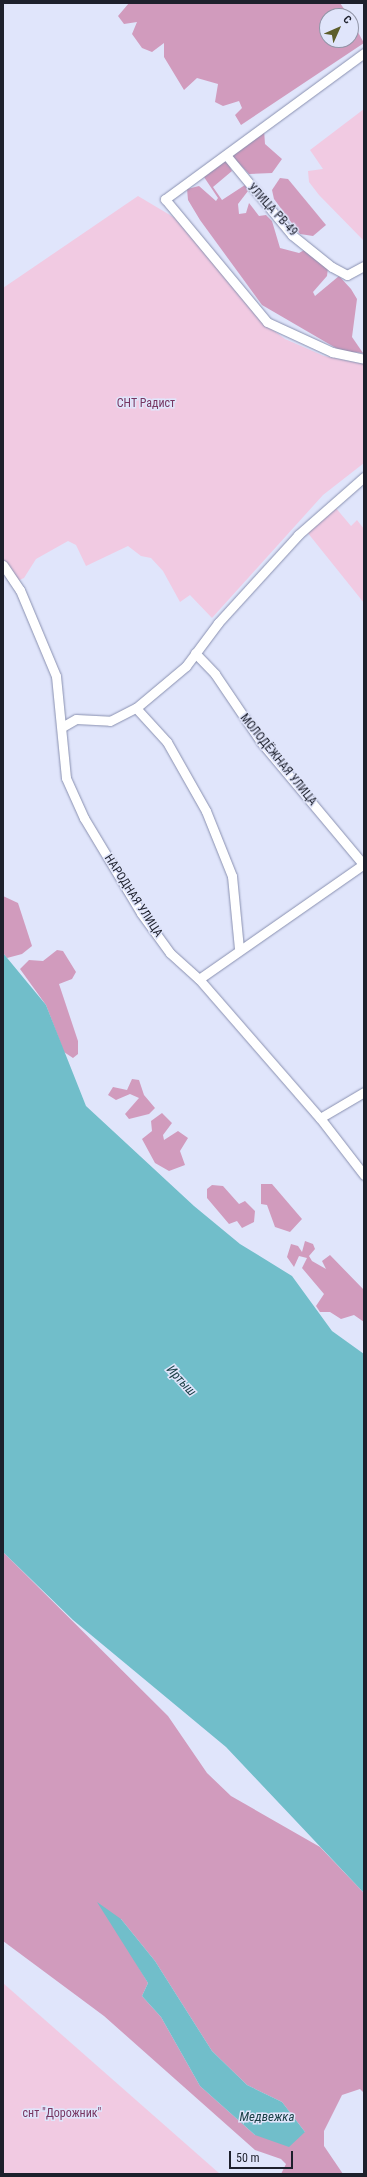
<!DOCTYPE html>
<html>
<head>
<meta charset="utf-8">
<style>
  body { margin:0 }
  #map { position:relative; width:367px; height:2177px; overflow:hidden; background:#e0e5fb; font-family:"Roboto Condensed",sans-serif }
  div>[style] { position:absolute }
  .green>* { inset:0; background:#f1cae2 }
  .forest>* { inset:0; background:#d19bbd }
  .water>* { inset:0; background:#71beca }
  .roads { filter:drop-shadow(0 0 1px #8990b0) drop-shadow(0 0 1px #8990b0) }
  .street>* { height:9px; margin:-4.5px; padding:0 4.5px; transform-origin:4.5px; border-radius:4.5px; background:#fff }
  span { translate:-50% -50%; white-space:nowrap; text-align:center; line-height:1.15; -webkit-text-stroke:3px #e0e5fb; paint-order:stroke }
  .street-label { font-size:12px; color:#1d202c }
  .park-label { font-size:12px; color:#773662 }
  .water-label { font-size:13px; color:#1b4046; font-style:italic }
  .frame { position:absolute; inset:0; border:4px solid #1d202c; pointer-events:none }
  .north { position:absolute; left:319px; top:8px; width:40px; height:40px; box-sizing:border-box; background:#e0e5fb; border:1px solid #9296a8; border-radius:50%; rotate:45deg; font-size:11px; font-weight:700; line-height:16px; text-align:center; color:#1d202c }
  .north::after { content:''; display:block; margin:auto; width:14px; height:18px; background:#5d5e2b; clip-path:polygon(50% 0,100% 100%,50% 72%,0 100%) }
  .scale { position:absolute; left:229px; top:2151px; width:64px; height:18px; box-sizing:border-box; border:2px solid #1d202c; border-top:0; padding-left:5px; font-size:12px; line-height:14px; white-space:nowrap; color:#1d202c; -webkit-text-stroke:3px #e0e5fb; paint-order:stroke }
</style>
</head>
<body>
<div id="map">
  <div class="green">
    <div style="clip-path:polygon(364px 109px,364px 241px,319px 195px,309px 182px,308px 171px,323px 169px,310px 150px)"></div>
    <div style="clip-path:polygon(138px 196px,175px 218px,266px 325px,285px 339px,324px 356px,364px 364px,364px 463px,323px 495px,212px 618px,190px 595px,180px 602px,163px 571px,151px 558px,141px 556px,128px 546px,86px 566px,76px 545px,68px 541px,36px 559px,24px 578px,17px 581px,3px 558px,3px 288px)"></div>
    <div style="clip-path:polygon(335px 507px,351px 526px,357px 520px,364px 529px,364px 603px,307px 532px)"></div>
    <div style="clip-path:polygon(3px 1983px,220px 2174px,3px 2174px)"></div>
  </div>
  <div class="forest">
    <div style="clip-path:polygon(129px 3px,340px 3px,349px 16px,327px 16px,327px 40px,351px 40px,351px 20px,364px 43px,241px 125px,235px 115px,242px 108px,239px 101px,223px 106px,215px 102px,218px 84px,197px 78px,184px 90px,164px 57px,164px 43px,152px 52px,142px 48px,132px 34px,137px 22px,124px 24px,118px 16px)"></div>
    <div style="clip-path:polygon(264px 130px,265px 144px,282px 159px,272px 173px,249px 174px,231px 155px)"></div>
    <div style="clip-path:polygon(225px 158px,232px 171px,213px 187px,222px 200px,245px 185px,248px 191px,238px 204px,239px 214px,246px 213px,249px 203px,259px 216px,266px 215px,272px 221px,280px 248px,299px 253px,308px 248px,328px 268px,327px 276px,313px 292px,315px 296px,339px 276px,351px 289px,357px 299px,352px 337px,363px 353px,341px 351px,262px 305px,200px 220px,188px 200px,187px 189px,199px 186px,216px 201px,218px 198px,202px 174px)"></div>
    <div style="clip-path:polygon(280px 178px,288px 179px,326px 225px,313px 236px,300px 234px,274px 199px,272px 190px)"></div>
    <div style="clip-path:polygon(3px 896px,18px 903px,32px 946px,22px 954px,7px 958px,3px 953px)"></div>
    <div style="clip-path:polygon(57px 950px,63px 951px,76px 972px,72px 979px,59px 984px,78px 1041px,78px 1054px,73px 1058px,64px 1052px,46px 1005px,20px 969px,29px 960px,43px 961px)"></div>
    <div style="clip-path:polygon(132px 1079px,139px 1080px,144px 1095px,155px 1108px,149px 1114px,129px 1119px,125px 1114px,139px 1098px,130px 1094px,116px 1100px,108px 1095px,113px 1087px,127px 1090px)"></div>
    <div style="clip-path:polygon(162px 1113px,172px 1123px,163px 1135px,164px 1140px,178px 1131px,188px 1138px,180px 1151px,185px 1165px,169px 1171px,155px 1163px,142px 1139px,152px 1131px,151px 1121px)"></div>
    <div style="clip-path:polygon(261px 1184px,272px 1184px,302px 1219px,290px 1232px,275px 1227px,267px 1205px,261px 1204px)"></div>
    <div style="clip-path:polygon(212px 1185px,223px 1186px,239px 1204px,245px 1201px,255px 1211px,254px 1222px,242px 1228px,237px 1221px,229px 1224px,207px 1198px,207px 1189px)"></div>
    <div style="clip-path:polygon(305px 1241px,313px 1244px,315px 1249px,309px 1256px,312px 1261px,326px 1269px,322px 1261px,330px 1255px,364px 1290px,364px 1322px,354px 1315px,341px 1319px,330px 1312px,320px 1312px,316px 1306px,324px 1294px,302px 1268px,307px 1258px,299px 1256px,294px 1267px,287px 1257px,291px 1244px,298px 1246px,302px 1252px)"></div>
    <div style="clip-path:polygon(evenodd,3px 1552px,168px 1716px,207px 1773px,231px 1796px,320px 1847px,364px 1893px,364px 2093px,360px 2089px,342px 2095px,324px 2131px,324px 2146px,343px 2174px,281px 2174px,286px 2164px,281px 2159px,255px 2150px,104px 2016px,3px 1941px,3px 1552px,121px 1919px,155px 1961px,212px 2051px,247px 2085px,282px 2102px,305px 2132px,255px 2135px,200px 2086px,161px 2017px,142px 1996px,148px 1983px,119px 1934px,121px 1919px)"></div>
  </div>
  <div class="water">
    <div style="clip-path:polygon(3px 953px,46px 1005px,86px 1106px,194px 1206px,240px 1244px,292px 1276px,332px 1331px,364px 1354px,364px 1893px,226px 1747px,73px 1620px,3px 1552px)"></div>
    <div style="clip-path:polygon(97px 1902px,121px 1919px,155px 1961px,212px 2051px,247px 2085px,282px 2102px,305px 2132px,289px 2147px,255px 2135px,200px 2086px,161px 2017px,142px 1996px,148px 1983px)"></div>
  </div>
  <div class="roads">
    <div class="street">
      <div style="left:364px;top:53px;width:247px;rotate:143.7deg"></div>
      <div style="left:165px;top:199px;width:160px;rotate:50.3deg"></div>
      <div style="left:267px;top:322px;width:72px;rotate:24.8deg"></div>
      <div style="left:332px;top:352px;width:33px;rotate:12deg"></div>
      <div style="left:226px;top:155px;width:104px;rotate:50.5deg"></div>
      <div style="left:292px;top:235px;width:51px;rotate:38.7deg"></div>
      <div style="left:332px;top:267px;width:17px;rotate:28deg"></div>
      <div style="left:347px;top:275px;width:19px;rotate:-28deg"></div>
      <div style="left:3px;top:565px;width:30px;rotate:56deg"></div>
      <div style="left:20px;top:590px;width:93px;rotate:67.3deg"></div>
      <div style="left:56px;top:676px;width:102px;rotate:84.4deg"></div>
      <div style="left:66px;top:778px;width:44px;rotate:65.8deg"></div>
      <div style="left:84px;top:818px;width:111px;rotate:59deg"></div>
      <div style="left:141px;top:913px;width:49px;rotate:54.1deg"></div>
      <div style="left:170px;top:953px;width:39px;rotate:42deg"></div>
      <div style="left:199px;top:979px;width:184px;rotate:49deg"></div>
      <div style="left:320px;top:1118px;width:72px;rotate:52.3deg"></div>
      <div style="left:195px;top:653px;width:29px;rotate:46deg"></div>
      <div style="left:215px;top:674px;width:82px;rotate:55.9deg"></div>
      <div style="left:261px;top:742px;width:160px;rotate:50.1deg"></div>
      <div style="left:136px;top:708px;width:46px;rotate:47.6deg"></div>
      <div style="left:167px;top:742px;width:79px;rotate:60.5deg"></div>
      <div style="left:206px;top:811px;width:70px;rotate:68.2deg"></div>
      <div style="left:232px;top:876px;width:73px;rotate:84.5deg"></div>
      <div style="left:62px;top:727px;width:16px;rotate:-30deg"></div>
      <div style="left:76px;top:719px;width:34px;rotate:3deg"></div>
      <div style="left:110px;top:721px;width:29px;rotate:-27deg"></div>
      <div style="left:136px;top:708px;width:65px;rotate:-40deg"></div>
      <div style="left:186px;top:666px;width:54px;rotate:-53.3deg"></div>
      <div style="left:218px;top:623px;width:119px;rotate:-47.7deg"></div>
      <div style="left:298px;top:535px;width:88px;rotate:-41.3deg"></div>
      <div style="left:199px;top:979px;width:201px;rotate:-34.9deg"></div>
      <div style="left:320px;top:1118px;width:51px;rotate:-30.6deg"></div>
    </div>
  </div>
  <div class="street-label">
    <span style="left:272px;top:210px;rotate:47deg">УЛИЦА РВ-49</span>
    <span style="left:278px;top:760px;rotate:51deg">МОЛОДЁЖНАЯ УЛИЦА</span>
    <span style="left:133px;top:896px;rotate:57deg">НАРОДНАЯ УЛИЦА</span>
  </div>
  <div class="park-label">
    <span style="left:146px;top:404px">СНТ Радист</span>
    <span style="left:62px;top:2114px">снт "Дорожник"</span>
  </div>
  <div class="water-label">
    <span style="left:181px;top:1381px;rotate:47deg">Иртыш</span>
    <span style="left:267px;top:2117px">Медвежка</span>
  </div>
  <div class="frame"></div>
  <div class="north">С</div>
  <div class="scale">50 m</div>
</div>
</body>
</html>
